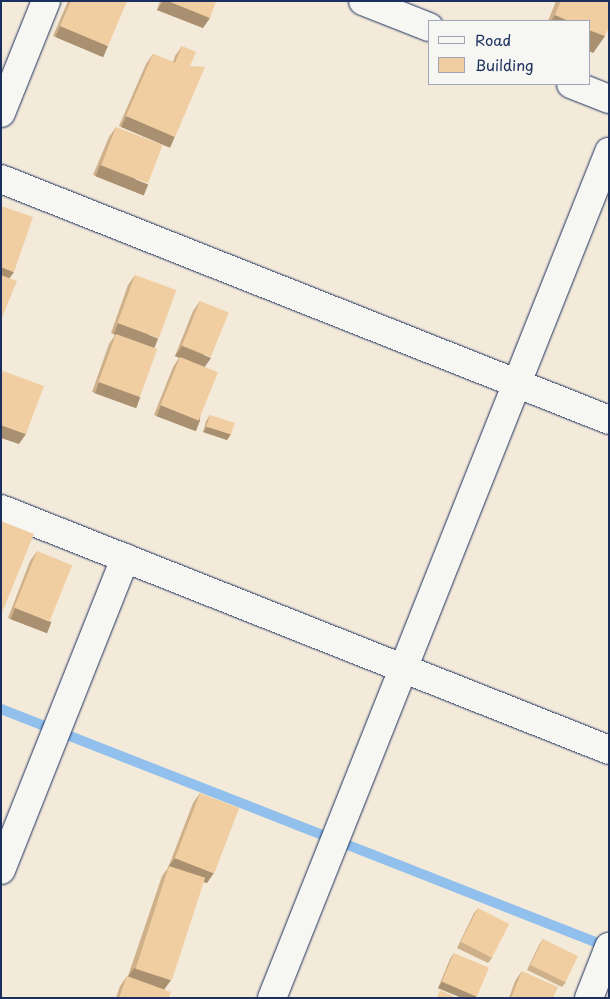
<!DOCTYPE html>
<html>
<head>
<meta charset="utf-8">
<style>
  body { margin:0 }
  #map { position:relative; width:610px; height:999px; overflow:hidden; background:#f4eada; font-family:"Playpen Sans",sans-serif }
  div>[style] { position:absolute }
  .stream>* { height:10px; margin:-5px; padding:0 5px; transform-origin:5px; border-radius:5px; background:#91c0ec }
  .roads { filter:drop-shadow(0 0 1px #1b2f5e) drop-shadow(0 0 1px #1b2f5e) }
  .street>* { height:28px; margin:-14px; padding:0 14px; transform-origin:14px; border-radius:14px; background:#f6f6f2 }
  .secondary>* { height:28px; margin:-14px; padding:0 14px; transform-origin:14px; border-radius:14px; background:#f6f6f2 }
  .wall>* { inset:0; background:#ceb18a }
  .shaded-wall>* { inset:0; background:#a89071; transform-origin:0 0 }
  .building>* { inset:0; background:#f0cea1; transform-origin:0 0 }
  span { translate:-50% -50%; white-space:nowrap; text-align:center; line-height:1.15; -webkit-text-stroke:4px #f6f6f2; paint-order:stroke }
  .frame { position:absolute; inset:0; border:2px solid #1b2f5e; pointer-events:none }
  .legend { position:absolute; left:428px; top:20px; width:162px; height:65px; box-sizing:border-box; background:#f6f6f2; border:1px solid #9ea6b7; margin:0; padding:6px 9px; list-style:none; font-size:15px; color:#1b2f5e }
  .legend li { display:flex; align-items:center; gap:10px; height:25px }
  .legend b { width:25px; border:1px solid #9ea6b7 }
</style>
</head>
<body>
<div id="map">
  <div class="stream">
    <div style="left:1px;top:709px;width:652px;rotate:21.41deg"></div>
  </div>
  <div class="roads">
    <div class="street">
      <div style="left:363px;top:1px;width:71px;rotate:21.5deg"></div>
      <div style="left:571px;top:84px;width:41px;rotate:21.5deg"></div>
      <div style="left:1px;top:113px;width:121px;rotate:-68.1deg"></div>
      <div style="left:1px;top:509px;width:654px;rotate:21.62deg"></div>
      <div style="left:1px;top:870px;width:336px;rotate:-68.3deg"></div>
      <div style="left:272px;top:998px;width:911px;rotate:-68.28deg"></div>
      <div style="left:589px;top:998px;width:55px;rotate:-68.6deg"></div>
    </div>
    <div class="secondary">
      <div style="left:1px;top:179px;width:654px;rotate:21.62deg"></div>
    </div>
  </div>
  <div class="wall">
    <div style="clip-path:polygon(68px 1px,127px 1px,101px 56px,53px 36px)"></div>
    <div style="clip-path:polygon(160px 1px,216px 1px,203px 28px,157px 10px)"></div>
    <div style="clip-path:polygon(556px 1px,609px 1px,605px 36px,593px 53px,589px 21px,548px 21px)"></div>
    <div style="clip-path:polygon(182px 46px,190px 66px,168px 147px,119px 126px,146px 64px,153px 54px,173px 62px,175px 56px)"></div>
    <div style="clip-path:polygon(116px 127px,141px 194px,93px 175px,109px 137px)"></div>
    <div style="clip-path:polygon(135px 275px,152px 347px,133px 407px,92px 392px,109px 344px,115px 335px,111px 333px,128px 285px)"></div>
    <div style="clip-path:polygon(200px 301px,205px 367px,200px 420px,193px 430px,154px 415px,173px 367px,179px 358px,175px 356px,193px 311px)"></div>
    <div style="clip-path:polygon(210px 415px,231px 434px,227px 440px,203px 432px,206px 421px)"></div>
    <div style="clip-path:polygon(37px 551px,44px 632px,8px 618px,30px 561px)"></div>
    <div style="clip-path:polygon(200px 793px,207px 883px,203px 882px,164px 989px,169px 998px,116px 998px,120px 986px,127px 976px,128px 976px,162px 876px,168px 868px,193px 803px)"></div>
    <div style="clip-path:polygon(478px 908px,492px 958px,488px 963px,457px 948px,474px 913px)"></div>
    <div style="clip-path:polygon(543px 939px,566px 982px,562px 987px,527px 970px,539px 945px)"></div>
    <div style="clip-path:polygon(454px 953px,477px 998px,462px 998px,438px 988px,450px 959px)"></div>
    <div style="clip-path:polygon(522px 971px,553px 998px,509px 998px,515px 981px)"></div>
  </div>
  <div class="shaded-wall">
    <div style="clip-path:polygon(163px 1px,168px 1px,210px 18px,203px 28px,157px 10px)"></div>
    <div style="clip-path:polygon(555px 15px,569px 21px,551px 21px)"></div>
    <div style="left:60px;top:26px;width:52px;height:12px;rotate:23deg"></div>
    <div style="clip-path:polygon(589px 30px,605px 36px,593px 53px,589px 51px)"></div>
    <div style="left:126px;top:116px;width:53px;height:12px;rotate:23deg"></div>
    <div style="left:100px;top:165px;width:52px;height:12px;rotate:22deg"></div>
    <div style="clip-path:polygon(1px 267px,14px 272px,7px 282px,1px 280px)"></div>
    <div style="left:118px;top:323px;width:43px;height:12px;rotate:21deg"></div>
    <div style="clip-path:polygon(182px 346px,211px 358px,204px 368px,175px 356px)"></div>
    <div style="left:99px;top:382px;width:44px;height:12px;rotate:20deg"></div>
    <div style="left:161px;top:405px;width:42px;height:12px;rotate:21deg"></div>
    <div style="clip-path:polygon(1px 425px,26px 434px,19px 444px,1px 438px)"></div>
    <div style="clip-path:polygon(207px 427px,231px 434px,227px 440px,203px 432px)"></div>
    <div style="left:15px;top:608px;width:39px;height:12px;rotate:21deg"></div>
    <div style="clip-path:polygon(175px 858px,214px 873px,207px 883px,168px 868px,169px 866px,167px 868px)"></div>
    <div style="clip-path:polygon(134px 968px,171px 980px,164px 990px,127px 978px)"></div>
    <div style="clip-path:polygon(442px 982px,477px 997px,477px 998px,462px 998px,438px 988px)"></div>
  </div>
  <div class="building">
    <div style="clip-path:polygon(71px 1px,127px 1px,108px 46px,60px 26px)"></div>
    <div style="clip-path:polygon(168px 1px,216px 1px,210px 18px)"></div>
    <div style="clip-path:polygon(561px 1px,609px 1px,609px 27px,605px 36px,589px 30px,589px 21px,569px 21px,555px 15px)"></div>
    <div style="clip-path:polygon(182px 46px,196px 52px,190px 66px,205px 67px,175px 137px,126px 116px,153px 54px,175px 63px)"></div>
    <div style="left:116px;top:127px;width:50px;height:41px;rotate:21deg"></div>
    <div style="clip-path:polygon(1px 206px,33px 217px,14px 272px,1px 267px)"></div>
    <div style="clip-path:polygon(1px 275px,17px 281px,1px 320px)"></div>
    <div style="left:135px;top:275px;width:44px;height:51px;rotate:20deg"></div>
    <div style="left:200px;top:301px;width:31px;height:48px;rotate:22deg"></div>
    <div style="left:116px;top:334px;width:44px;height:51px;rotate:20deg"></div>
    <div style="left:180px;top:357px;width:41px;height:52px;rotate:22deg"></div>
    <div style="clip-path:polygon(3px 371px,44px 386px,26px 434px,1px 425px,1px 375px)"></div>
    <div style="left:210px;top:415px;width:26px;height:12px;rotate:18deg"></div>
    <div style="clip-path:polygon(1px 521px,34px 534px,1px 615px)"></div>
    <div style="left:37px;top:551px;width:38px;height:61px;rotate:22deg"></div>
    <div style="left:200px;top:793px;width:42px;height:70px;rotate:21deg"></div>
    <div style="left:169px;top:866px;width:38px;height:108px;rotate:18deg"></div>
    <div style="left:478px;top:908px;width:35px;height:38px;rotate:27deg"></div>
    <div style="left:543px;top:939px;width:39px;height:29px;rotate:26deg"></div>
    <div style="left:454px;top:953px;width:38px;height:31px;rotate:23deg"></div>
    <div style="clip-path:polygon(522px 971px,558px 987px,553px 998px,511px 998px)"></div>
    <div style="clip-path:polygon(127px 976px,171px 992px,169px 998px,119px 998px)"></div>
    <div style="clip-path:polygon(440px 990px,457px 998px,437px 998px)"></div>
  </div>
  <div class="frame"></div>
  <ul class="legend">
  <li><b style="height:6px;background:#f6f6f2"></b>Road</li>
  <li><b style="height:14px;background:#f0cea1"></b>Building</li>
  </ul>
</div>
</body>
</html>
